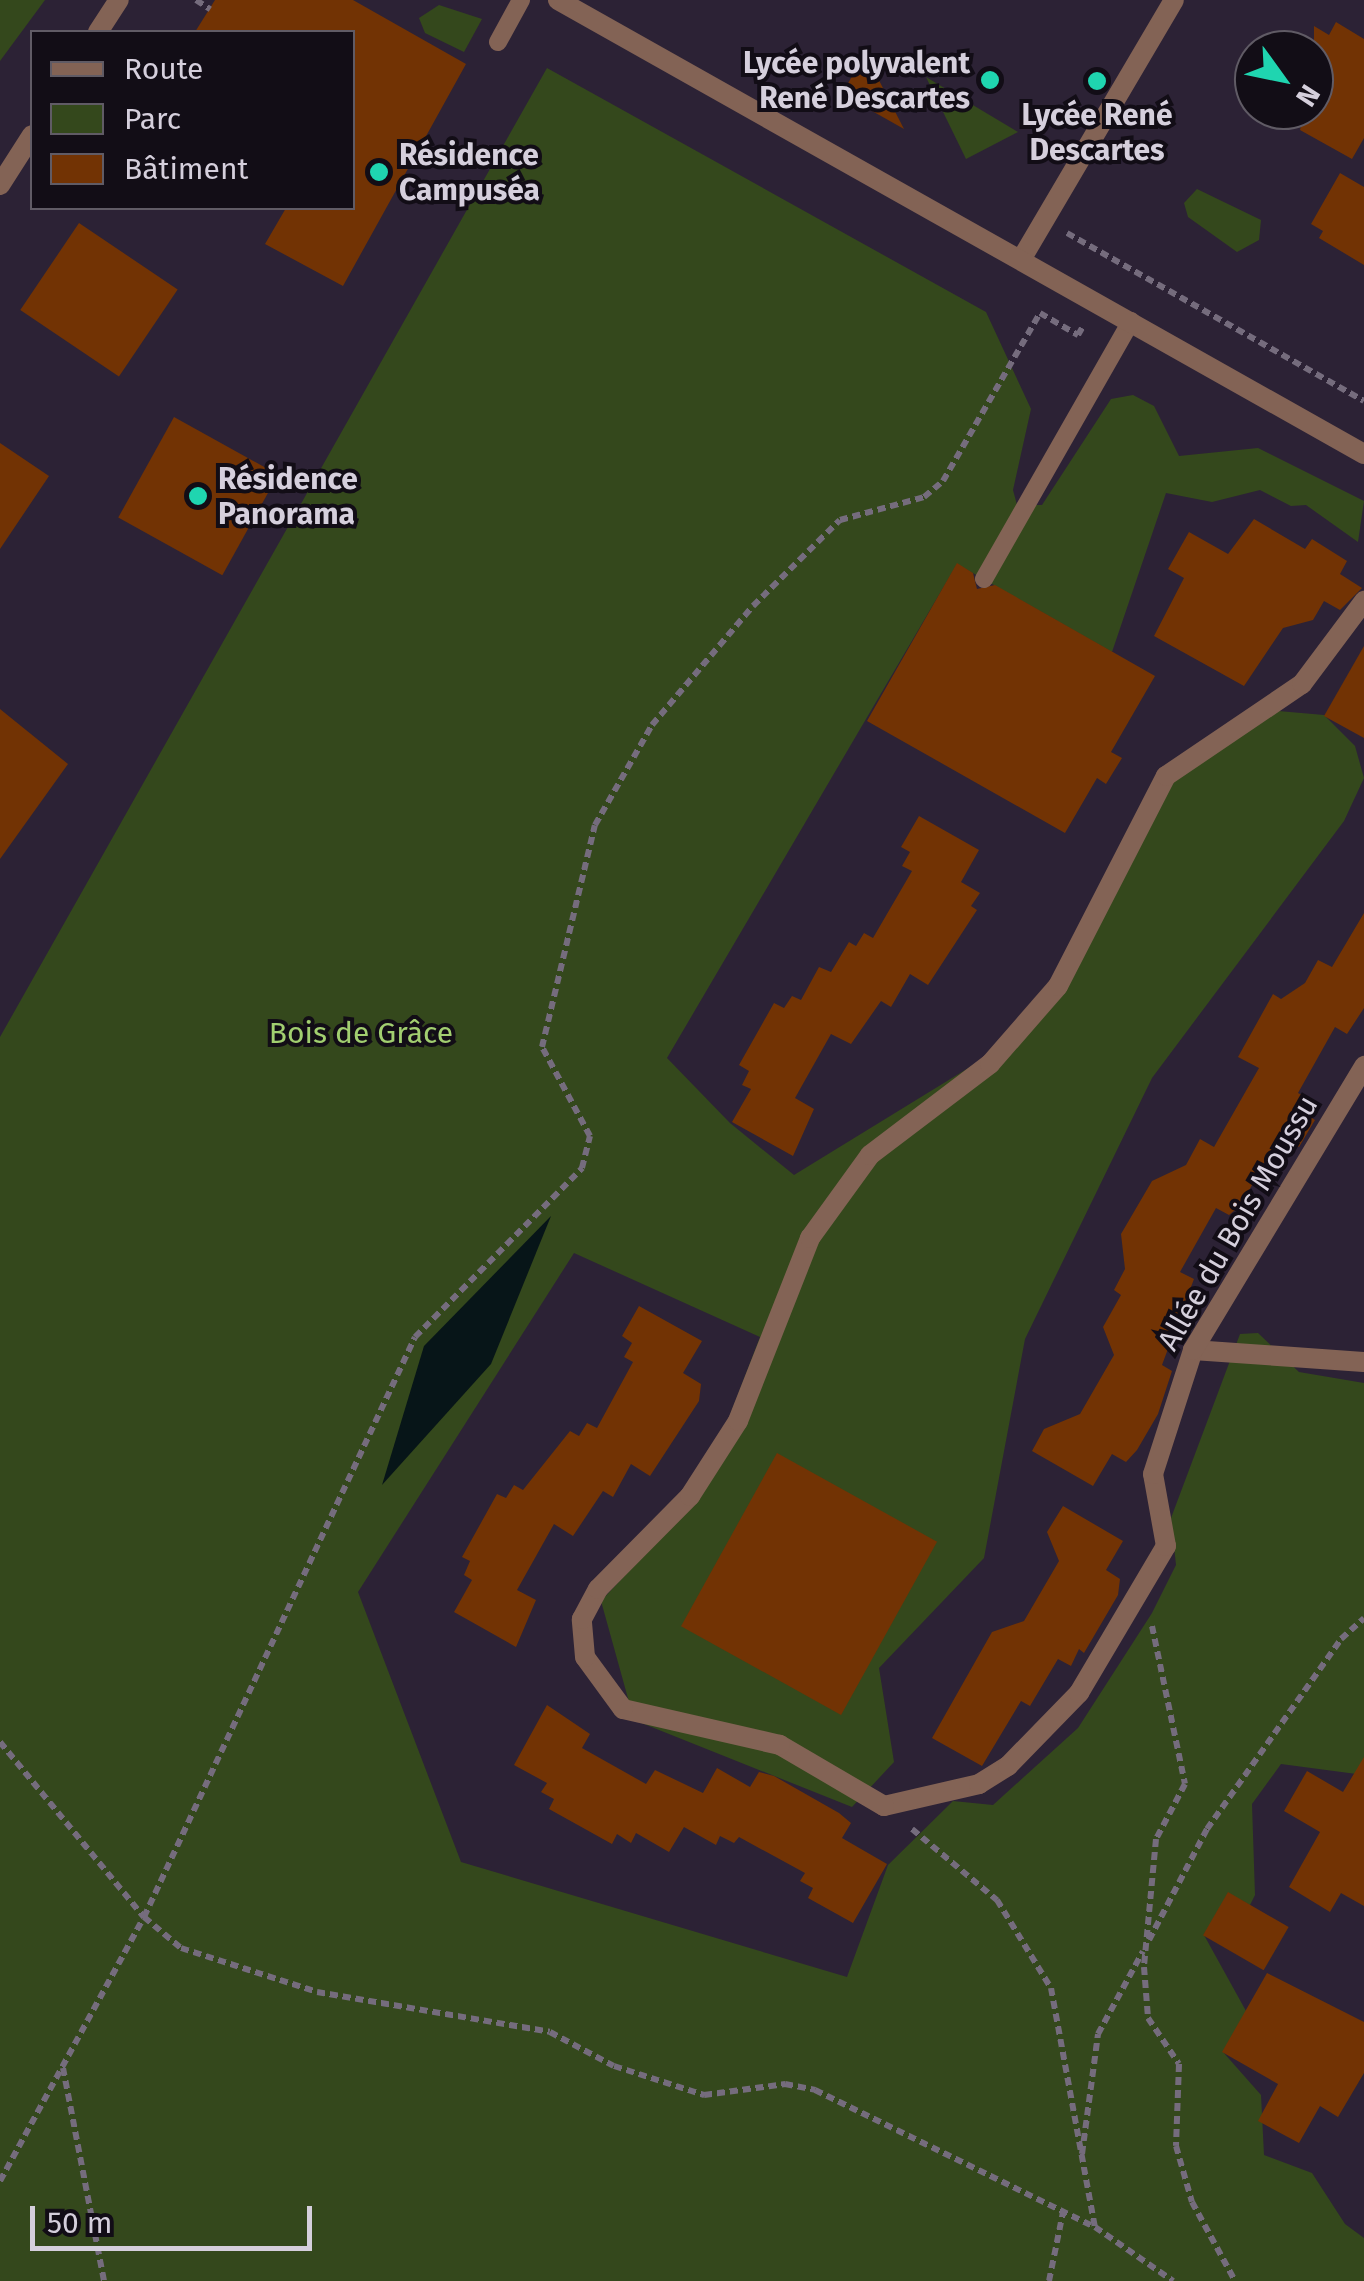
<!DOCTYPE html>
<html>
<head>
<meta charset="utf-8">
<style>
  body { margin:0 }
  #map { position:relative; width:1364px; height:2281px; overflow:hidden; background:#2c2235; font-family:"Fira Sans",sans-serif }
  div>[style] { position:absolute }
  .green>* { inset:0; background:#34481c }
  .water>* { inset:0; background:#071518 }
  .building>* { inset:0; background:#723304; transform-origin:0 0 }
  .path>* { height:6px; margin-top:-3px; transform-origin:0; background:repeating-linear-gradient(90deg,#756c7d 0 8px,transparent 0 13px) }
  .service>* { height:18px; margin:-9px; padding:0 9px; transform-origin:9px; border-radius:9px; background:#836355 }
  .pedestrian>* { height:20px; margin:-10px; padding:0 10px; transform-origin:10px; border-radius:10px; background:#836355 }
  .minor>* { height:20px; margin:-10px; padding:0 10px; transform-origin:10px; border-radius:10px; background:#836355 }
  .tertiary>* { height:20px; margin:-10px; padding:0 10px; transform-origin:10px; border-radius:10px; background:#836355 }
  .dots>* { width:28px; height:28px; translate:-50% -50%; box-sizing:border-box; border:5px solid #120d16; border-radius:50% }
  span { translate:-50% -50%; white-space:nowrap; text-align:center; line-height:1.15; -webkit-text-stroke:8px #120d16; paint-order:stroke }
  .poi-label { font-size:30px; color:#d5cfdc; font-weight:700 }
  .right { translate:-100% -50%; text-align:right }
  .left { translate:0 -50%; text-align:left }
  .park-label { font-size:30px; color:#a2cf70 }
  .street-label { font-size:30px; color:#d5cfdc }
  .legend { position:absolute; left:30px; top:30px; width:325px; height:180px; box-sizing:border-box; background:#120d16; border:2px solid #605b65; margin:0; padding:12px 18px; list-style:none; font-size:30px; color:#d5cfdc }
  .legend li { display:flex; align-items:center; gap:20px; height:50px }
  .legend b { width:50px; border:2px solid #605b65 }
  .north { position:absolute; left:1234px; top:30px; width:100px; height:100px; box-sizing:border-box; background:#120d16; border:2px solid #605b65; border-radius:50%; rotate:123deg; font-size:28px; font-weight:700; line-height:40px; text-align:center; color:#d5cfdc }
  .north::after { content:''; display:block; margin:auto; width:35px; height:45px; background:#1fd5b0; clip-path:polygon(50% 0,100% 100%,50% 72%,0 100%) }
  .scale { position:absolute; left:30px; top:2206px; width:282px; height:45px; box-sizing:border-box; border:5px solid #d5cfdc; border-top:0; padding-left:12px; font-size:30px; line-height:35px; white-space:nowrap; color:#d5cfdc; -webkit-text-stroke:8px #120d16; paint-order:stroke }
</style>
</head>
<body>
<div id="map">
  <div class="green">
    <div style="clip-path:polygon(0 0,45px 0,0 61px)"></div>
    <div style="clip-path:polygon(439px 5px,482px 19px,464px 52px,425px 33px,419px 18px)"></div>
    <div style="clip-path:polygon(547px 68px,986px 312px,1031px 409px,1013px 490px,1017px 505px,1042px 505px,1111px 399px,1133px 395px,1154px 406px,1179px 456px,1258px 448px,1364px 501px,1358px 542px,1306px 505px,1291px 506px,1260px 490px,1212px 502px,1166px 493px,1112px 652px,957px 564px,667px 1058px,730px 1123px,794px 1175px,1009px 1043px,1058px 986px,1166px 776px,1267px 710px,1324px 715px,1355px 746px,1364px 778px,1344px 821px,1152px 1078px,1025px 1339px,984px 1558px,879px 1668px,894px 1762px,852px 1807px,634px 1720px,601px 1601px,699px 1496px,760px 1337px,574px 1253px,358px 1592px,461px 1862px,847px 1977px,888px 1865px,953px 1801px,993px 1805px,1078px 1728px,1152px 1613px,1176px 1565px,1171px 1518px,1240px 1334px,1258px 1333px,1299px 1372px,1364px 1383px,1364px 1775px,1281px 1764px,1252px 1804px,1255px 1895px,1250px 1905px,1228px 1893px,1204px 1935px,1246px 2011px,1223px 2052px,1261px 2095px,1264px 2155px,1312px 2173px,1345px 2224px,1364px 2238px,1364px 2281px,0 2281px,0 1037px)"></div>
    <div style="clip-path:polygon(926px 77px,1018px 132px,966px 159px)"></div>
    <div style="clip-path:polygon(1197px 189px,1261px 220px,1259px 240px,1237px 252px,1188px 217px,1184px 203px)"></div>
  </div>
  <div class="water">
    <div style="clip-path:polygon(551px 1216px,491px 1364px,382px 1485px,424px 1346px)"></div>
  </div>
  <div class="building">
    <div style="clip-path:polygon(215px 0,353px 0,466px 64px,343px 286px,265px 244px,286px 208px,352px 208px,352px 32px,195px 32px)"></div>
    <div style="clip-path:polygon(1336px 22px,1364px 39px,1364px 138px,1352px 159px,1300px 130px,1305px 110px,1314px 110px,1314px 26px,1329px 35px)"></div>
    <div style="clip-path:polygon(865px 53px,904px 129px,842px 94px)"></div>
    <div style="clip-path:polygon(1340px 173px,1364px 187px,1364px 265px,1319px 238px,1323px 231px,1311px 224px)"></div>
    <div style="left:79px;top:223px;width:119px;height:105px;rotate:34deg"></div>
    <div style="left:174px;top:417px;width:119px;height:115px;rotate:29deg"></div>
    <div style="clip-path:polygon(0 443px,49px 476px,0 549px)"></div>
    <div style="clip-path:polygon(1254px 519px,1305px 549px,1312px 539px,1347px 561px,1340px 574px,1362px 588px,1340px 610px,1324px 601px,1313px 620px,1283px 628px,1244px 686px,1154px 636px,1184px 578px,1168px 569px,1189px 532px,1228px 554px)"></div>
    <div style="clip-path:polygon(957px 563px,973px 573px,977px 589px,995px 585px,1155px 676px,1111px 752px,1122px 758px,1106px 784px,1097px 778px,1065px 833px,867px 721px)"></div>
    <div style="clip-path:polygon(1364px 646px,1364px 738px,1324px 716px)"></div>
    <div style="clip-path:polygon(0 709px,68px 764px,0 859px)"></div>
    <div style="clip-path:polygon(919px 816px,979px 850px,961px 882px,980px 893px,971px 906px,977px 910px,928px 985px,910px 974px,891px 1007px,881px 1001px,851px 1044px,831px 1034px,795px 1098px,814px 1109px,793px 1156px,732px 1122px,751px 1089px,742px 1085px,749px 1071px,739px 1065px,774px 1003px,784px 1008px,792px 996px,801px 1000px,819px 967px,831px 972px,849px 942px,856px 946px,864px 933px,873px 938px,912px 871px,902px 866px,910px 852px,901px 847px)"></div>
    <div style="clip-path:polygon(1364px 913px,1364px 1008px,1347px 1034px,1335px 1027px,1298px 1093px,1311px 1100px,1304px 1113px,1315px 1120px,1299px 1147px,1279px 1136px,1241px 1205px,1229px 1215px,1216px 1208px,1180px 1272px,1194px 1279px,1162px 1365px,1172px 1371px,1158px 1414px,1137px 1450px,1126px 1462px,1112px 1454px,1093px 1486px,1032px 1451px,1044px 1429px,1080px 1414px,1114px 1355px,1103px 1327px,1121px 1295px,1114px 1290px,1125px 1269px,1121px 1234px,1152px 1181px,1186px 1165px,1200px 1139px,1214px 1147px,1259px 1068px,1238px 1057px,1273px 994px,1281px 999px,1305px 983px,1318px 960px,1332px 967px)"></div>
    <div style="clip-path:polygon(639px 1306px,702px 1341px,683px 1373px,701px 1384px,699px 1401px,650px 1476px,631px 1464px,613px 1497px,603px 1491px,573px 1536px,554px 1524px,517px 1590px,536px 1600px,516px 1647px,454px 1612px,472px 1580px,464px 1575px,470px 1561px,462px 1557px,497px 1494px,506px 1498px,514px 1485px,523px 1490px,570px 1431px,579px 1436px,587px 1423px,597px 1428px,633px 1362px,624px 1357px,632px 1343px,622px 1336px)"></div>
    <div style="left:777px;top:1453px;width:183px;height:198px;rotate:29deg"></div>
    <div style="clip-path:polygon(1063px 1506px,1123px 1541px,1106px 1570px,1120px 1579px,1118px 1595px,1084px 1653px,1079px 1649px,1071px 1666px,1058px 1659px,1030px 1706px,1021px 1701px,982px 1766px,932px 1738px,992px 1632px,1024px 1621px,1059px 1561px,1047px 1532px)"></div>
    <div style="clip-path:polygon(547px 1705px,590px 1734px,582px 1748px,646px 1784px,655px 1770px,703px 1793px,717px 1768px,750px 1787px,759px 1772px,774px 1776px,839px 1813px,851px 1823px,842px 1838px,887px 1864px,853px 1923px,808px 1898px,813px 1888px,800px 1881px,805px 1873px,739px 1837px,734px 1843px,720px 1836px,716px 1845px,684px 1827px,669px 1852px,636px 1833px,631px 1843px,617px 1834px,612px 1844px,549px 1809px,554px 1799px,541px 1792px,547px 1783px,514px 1765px)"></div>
    <div style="clip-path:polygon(1364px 1757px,1364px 1906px,1341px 1893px,1330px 1912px,1289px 1887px,1320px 1832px,1284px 1811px,1307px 1771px,1343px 1792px)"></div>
    <div style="left:1228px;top:1892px;width:70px;height:50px;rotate:30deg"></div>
    <div style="clip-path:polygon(1267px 1973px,1364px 2022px,1364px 2073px,1338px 2117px,1320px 2106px,1299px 2143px,1258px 2121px,1278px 2084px,1222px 2052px)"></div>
  </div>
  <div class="path">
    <div style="left:196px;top:0;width:17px;rotate:33deg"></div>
    <div style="left:1067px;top:233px;width:341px;rotate:29.5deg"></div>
    <div style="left:1152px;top:1626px;width:161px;rotate:78.2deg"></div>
    <div style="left:1185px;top:1784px;width:62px;rotate:117.8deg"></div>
    <div style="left:1156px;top:1839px;width:129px;rotate:95.4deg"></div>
    <div style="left:1144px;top:1967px;width:51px;rotate:85.5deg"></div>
    <div style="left:1148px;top:2018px;width:55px;rotate:56deg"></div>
    <div style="left:1179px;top:2064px;width:82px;rotate:92.1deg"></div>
    <div style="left:1176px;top:2146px;width:58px;rotate:74.1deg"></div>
    <div style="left:1192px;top:2202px;width:90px;rotate:61.4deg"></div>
    <div style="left:0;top:1742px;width:227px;rotate:50.6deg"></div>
    <div style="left:144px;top:1917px;width:48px;rotate:40deg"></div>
    <div style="left:181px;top:1948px;width:143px;rotate:17.9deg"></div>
    <div style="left:317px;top:1992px;width:236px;rotate:9.7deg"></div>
    <div style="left:550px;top:2032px;width:72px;rotate:28deg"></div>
    <div style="left:614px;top:2066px;width:95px;rotate:17.9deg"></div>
    <div style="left:704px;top:2095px;width:82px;rotate:-7.7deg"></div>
    <div style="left:785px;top:2084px;width:31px;rotate:11deg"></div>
    <div style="left:815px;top:2090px;width:312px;rotate:26.1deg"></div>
    <div style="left:912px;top:1829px;width:111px;rotate:39.9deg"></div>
    <div style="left:997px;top:1900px;width:103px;rotate:58.5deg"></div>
    <div style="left:1051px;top:1988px;width:243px;rotate:79.6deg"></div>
    <div style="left:1095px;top:2227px;width:95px;rotate:34.7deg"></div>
    <div style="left:1149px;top:1940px;width:125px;rotate:-62.4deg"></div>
    <div style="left:1207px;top:1829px;width:232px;rotate:-54.8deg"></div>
    <div style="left:1341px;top:1639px;width:31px;rotate:-42deg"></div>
    <div style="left:63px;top:2068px;width:217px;rotate:79.1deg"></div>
    <div style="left:1082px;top:2154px;width:121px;rotate:-82.4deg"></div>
    <div style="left:1098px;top:2034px;width:94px;rotate:-61.5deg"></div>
    <div style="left:0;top:2181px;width:301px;rotate:-61.4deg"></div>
    <div style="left:144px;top:1917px;width:640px;rotate:-64.96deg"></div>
    <div style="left:415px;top:1337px;width:238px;rotate:-45.3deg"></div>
    <div style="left:582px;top:1168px;width:33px;rotate:-76deg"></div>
    <div style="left:590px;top:1136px;width:101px;rotate:-118.3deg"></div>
    <div style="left:542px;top:1047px;width:228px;rotate:-76.6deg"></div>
    <div style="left:595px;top:825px;width:115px;rotate:-60.3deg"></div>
    <div style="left:652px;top:725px;width:156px;rotate:-49.7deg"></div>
    <div style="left:753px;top:606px;width:122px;rotate:-44.7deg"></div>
    <div style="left:840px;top:520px;width:87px;rotate:-15.3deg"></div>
    <div style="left:924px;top:497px;width:25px;rotate:-40deg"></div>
    <div style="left:943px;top:481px;width:194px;rotate:-60deg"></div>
    <div style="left:1040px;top:313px;width:44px;rotate:30.1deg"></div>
    <div style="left:1078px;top:335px;width:8px;rotate:-60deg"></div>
    <div style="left:1049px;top:2281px;width:76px;rotate:-78.5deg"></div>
  </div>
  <div class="service">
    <div style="left:498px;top:42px;width:48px;rotate:-61.3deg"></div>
    <div style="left:984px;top:579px;width:297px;rotate:-60.3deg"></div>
  </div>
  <div class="pedestrian">
    <div style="left:1193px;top:1350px;width:171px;rotate:4deg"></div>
    <div style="left:884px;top:1806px;width:98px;rotate:-13deg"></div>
    <div style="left:979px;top:1784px;width:34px;rotate:-32deg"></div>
    <div style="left:1008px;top:1766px;width:102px;rotate:-45.8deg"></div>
    <div style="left:1079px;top:1693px;width:171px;rotate:-59.4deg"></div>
    <div style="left:1166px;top:1546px;width:73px;rotate:-100.2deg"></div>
    <div style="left:1153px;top:1474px;width:130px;rotate:-72.1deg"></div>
    <div style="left:1193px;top:1350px;width:332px;rotate:-58.9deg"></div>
  </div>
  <div class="minor">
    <div style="left:98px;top:32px;width:38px;rotate:-57deg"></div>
    <div style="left:0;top:185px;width:59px;rotate:-57.4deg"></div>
    <div style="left:1022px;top:258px;width:299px;rotate:-59.5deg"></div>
    <div style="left:884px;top:1806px;width:121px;rotate:-149.6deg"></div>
    <div style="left:780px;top:1745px;width:161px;rotate:-167.1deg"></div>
    <div style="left:623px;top:1709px;width:64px;rotate:-126.2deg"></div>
    <div style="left:585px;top:1657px;width:38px;rotate:-95deg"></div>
    <div style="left:582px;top:1619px;width:34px;rotate:-62deg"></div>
    <div style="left:598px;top:1589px;width:131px;rotate:-45.3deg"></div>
    <div style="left:690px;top:1496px;width:89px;rotate:-57.4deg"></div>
    <div style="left:738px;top:1421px;width:197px;rotate:-68.5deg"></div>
    <div style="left:810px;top:1238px;width:102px;rotate:-54.1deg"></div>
    <div style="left:870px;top:1155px;width:151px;rotate:-37.2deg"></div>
    <div style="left:990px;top:1064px;width:103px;rotate:-48.9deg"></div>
    <div style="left:1058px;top:986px;width:236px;rotate:-62.8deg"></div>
    <div style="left:1166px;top:776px;width:164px;rotate:-34.1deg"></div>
    <div style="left:1302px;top:684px;width:104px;rotate:-53.2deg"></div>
  </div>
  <div class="tertiary">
    <div style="left:558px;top:0;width:925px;rotate:29.39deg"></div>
  </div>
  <div class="dots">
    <div style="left:990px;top:80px;background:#1fd5b0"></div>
    <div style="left:1097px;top:81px;background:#1fd5b0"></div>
    <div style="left:379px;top:172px;background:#1fd5b0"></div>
    <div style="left:198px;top:496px;background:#1fd5b0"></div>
  </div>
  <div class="poi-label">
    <span class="right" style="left:970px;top:80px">Lycée polyvalent<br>René Descartes</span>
    <span style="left:1097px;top:132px">Lycée René<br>Descartes</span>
    <span class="left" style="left:399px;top:172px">Résidence<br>Campuséa</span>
    <span class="left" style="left:218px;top:496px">Résidence<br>Panorama</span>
  </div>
  <div class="park-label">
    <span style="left:361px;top:1033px">Bois de Grâce</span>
  </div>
  <div class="street-label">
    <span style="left:1238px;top:1223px;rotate:-60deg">Allée du Bois Moussu</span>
  </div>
  <ul class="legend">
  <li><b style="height:12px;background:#836355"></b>Route</li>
  <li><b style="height:28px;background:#34481c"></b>Parc</li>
  <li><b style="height:28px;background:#723304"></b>Bâtiment</li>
  </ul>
  <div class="north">N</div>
  <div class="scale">50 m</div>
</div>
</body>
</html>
